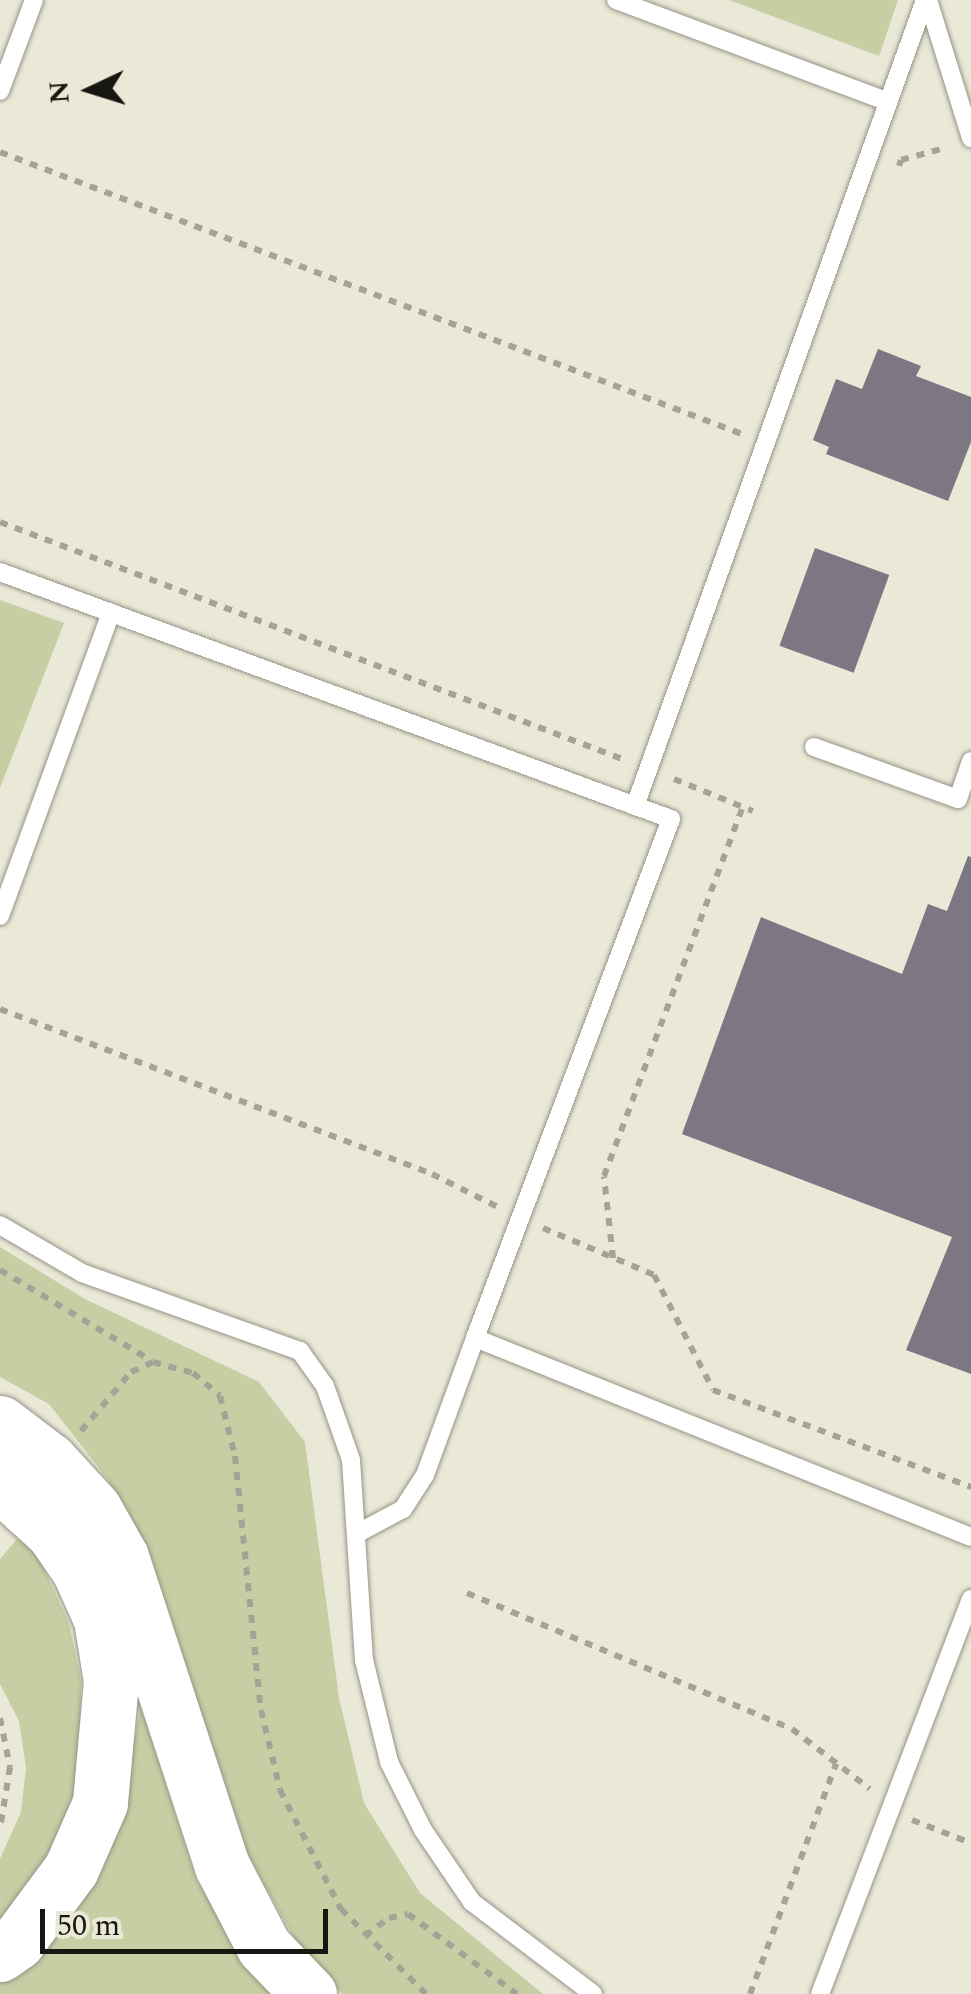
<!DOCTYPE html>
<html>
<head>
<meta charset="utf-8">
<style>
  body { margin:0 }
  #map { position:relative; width:971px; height:1994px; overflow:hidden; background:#eae8d7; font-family:Spectral,serif }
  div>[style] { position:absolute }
  .green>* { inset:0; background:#c6cea4 }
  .building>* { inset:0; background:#7d7683; transform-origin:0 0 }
  .path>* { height:6px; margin-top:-3px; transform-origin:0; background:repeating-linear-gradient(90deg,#a5a396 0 8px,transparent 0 16px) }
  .roads { filter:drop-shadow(0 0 2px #969485) drop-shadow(0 0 2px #969485) }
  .lane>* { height:18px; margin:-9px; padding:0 9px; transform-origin:9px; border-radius:9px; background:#fff }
  .highway>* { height:55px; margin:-27.5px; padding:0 27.5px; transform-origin:27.5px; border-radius:27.5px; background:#fff }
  span { translate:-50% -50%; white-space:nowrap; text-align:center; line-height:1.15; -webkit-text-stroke:10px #eae8d7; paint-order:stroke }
  .north { position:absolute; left:40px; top:40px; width:100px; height:100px; -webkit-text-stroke:8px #eae8d7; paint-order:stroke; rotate:266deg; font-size:28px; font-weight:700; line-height:40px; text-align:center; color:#171610 }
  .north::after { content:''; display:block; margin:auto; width:35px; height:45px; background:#171610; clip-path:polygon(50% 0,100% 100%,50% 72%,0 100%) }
  .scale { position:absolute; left:40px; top:1909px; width:288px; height:45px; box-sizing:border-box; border:5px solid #171610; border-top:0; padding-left:12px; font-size:30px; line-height:35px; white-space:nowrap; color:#171610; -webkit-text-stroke:8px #eae8d7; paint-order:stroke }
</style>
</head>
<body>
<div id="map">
  <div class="green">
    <div style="clip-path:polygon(729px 0,898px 0,879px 56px)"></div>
    <div style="clip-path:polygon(0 600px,64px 623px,0 788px)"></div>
    <div style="clip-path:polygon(0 1247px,85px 1299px,259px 1382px,305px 1442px,339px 1698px,364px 1803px,420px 1893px,543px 1994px,343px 1994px,306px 1959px,229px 1821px,140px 1536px,106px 1477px,49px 1404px,0 1377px)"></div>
    <div style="clip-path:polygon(18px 1538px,39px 1558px,69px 1623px,81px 1681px,80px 1741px,76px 1800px,52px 1859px,0 1923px,0 1859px,21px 1812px,26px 1768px,19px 1721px,0 1684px,0 1559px)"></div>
    <div style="clip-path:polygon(141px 1706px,197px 1882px,275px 1994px,0 1994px,0 1977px,122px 1802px)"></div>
  </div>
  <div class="building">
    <div style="clip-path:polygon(878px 349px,921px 366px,916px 376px,971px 397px,971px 442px,948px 501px,826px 454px,829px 447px,813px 440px,836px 379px,862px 389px)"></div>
    <div style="left:815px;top:548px;width:79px;height:104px;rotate:20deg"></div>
    <div style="clip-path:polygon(968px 856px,971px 857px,971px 1374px,906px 1350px,952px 1237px,682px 1134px,761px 917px,902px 974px,928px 904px,947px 911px)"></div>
  </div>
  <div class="path">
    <div style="left:0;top:152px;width:794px;rotate:20.81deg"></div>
    <div style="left:899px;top:166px;width:6px;rotate:-72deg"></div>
    <div style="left:901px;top:160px;width:46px;rotate:-15.3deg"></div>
    <div style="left:0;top:522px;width:669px;rotate:20.85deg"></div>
    <div style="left:674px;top:779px;width:85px;rotate:22.1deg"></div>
    <div style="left:0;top:1009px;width:462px;rotate:20.9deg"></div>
    <div style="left:432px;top:1174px;width:72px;rotate:26.6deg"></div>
    <div style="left:543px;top:1228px;width:121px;rotate:22.9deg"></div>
    <div style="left:654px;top:1275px;width:129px;rotate:62.8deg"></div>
    <div style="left:713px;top:1390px;width:276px;rotate:20.6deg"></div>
    <div style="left:613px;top:1258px;width:82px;rotate:-96.3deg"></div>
    <div style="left:604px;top:1176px;width:394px;rotate:-69.4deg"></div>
    <div style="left:0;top:1270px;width:177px;rotate:30.9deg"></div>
    <div style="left:81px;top:1431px;width:77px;rotate:-49.7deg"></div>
    <div style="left:131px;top:1372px;width:24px;rotate:-24deg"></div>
    <div style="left:153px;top:1362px;width:41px;rotate:15.4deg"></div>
    <div style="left:193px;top:1373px;width:35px;rotate:40deg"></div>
    <div style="left:220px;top:1396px;width:62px;rotate:76deg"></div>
    <div style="left:235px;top:1456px;width:255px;rotate:84.2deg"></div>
    <div style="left:261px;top:1710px;width:82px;rotate:76.6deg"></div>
    <div style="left:280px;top:1790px;width:134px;rotate:62.9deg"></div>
    <div style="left:341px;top:1909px;width:120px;rotate:45deg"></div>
    <div style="left:467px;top:1593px;width:352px;rotate:22.7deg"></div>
    <div style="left:792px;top:1729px;width:98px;rotate:37.6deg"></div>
    <div style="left:0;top:1718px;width:50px;rotate:78.5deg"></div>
    <div style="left:10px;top:1767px;width:63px;rotate:99.2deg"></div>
    <div style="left:912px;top:1820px;width:63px;rotate:21.3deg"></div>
    <div style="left:365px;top:1936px;width:30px;rotate:-37deg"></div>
    <div style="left:389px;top:1918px;width:19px;rotate:-12deg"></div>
    <div style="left:408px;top:1914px;width:135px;rotate:36.3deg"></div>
    <div style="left:750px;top:1994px;width:246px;rotate:-69.5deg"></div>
  </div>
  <div class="roads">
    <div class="lane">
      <div style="left:616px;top:0;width:288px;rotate:20.5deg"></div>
      <div style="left:928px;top:0;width:145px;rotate:72.7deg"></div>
      <div style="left:0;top:91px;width:97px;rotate:-69.5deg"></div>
      <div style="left:0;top:572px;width:715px;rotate:20.21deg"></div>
      <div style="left:671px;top:819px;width:555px;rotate:110.69deg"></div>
      <div style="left:814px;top:747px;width:153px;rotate:19.9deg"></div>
      <div style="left:958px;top:799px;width:40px;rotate:-71.1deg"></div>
      <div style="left:635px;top:806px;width:857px;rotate:-70.21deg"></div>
      <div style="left:0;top:916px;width:323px;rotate:-69.9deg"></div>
      <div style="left:0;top:1225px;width:95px;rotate:30.3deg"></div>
      <div style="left:82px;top:1273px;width:232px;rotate:19.7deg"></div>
      <div style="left:300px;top:1351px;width:43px;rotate:54.5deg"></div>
      <div style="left:325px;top:1386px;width:78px;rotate:70.6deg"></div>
      <div style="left:351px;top:1460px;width:200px;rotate:86.3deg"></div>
      <div style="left:364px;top:1660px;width:105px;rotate:76.2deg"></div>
      <div style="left:389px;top:1762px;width:76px;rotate:63.4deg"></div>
      <div style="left:423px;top:1830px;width:87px;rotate:55.8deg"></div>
      <div style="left:472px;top:1902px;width:152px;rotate:37.2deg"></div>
      <div style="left:356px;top:1534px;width:53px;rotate:-28deg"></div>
      <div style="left:403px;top:1509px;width:40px;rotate:-57.1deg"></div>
      <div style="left:425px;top:1475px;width:146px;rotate:-69.9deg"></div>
      <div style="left:475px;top:1338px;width:534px;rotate:21.86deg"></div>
      <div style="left:820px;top:1994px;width:423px;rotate:-69.1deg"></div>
    </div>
    <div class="highway">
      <div style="left:0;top:1423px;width:63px;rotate:37.2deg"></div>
      <div style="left:50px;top:1461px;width:65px;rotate:47.5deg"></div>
      <div style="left:94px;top:1509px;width:55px;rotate:60.6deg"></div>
      <div style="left:121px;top:1557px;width:325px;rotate:71.9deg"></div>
      <div style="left:222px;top:1866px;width:91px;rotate:62.6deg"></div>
      <div style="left:264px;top:1947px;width:65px;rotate:46.2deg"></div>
      <div style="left:0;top:1484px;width:72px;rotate:42.2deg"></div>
      <div style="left:53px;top:1532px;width:46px;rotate:55.6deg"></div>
      <div style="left:79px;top:1570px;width:54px;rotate:65.8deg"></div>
      <div style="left:101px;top:1619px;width:63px;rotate:80.8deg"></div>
      <div style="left:111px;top:1681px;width:122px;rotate:95.2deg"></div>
      <div style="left:100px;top:1803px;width:72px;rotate:113.7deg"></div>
      <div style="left:71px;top:1869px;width:91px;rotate:126.5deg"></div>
      <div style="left:17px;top:1942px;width:21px;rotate:145deg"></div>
    </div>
  </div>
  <div class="north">N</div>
  <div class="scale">50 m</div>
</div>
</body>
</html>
